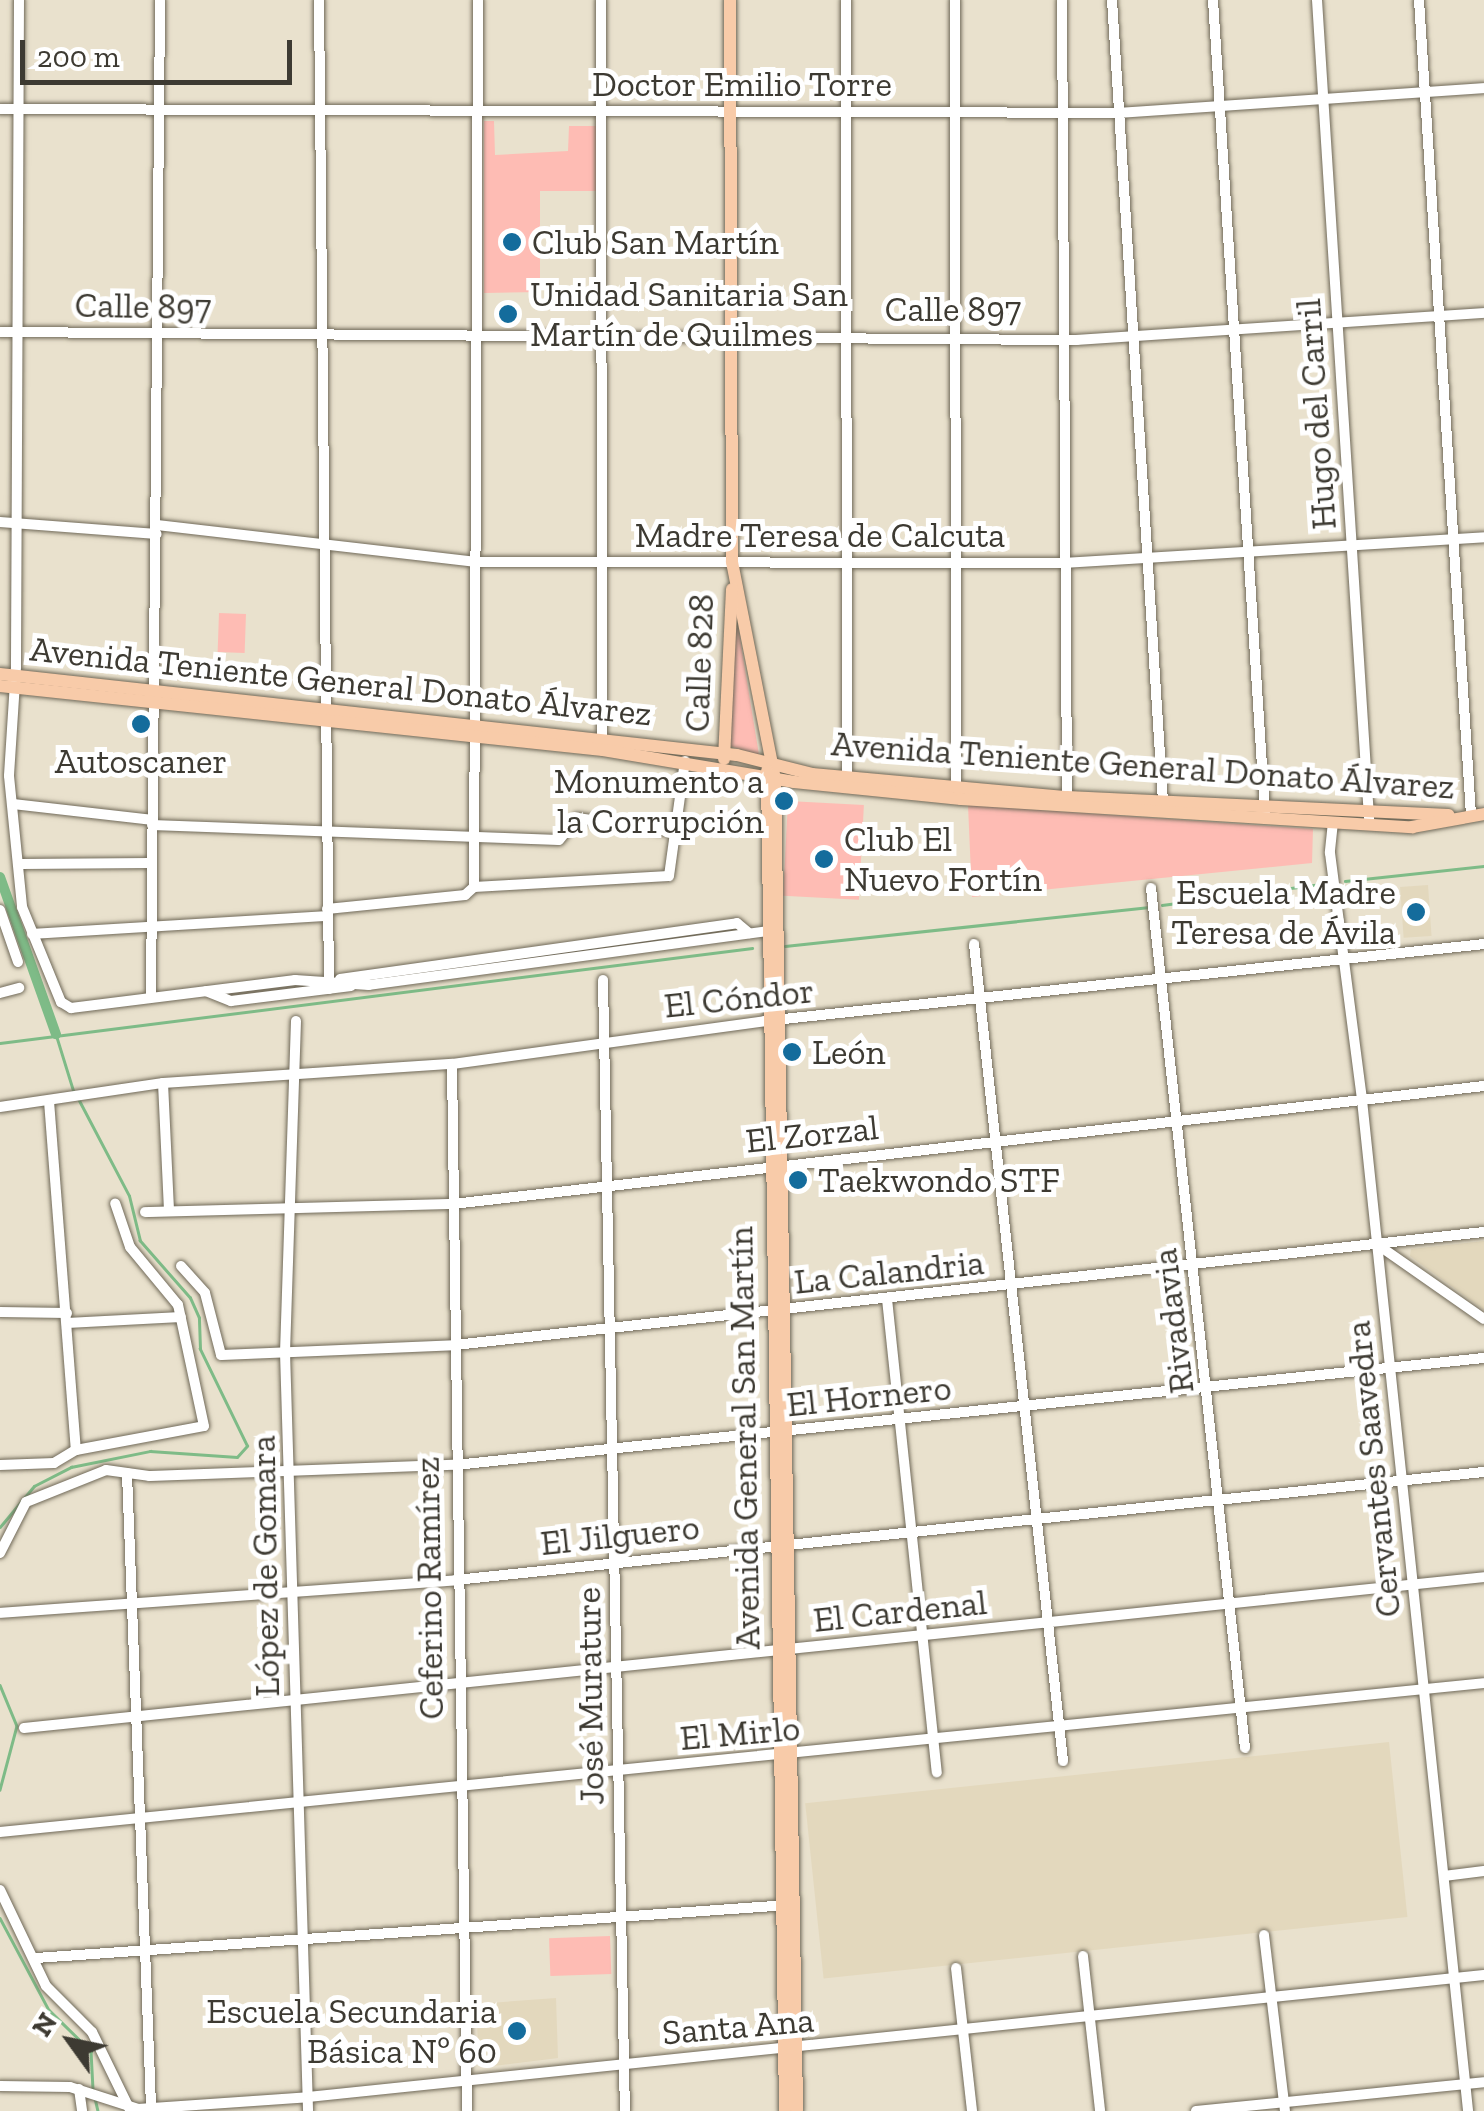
<!DOCTYPE html>
<html>
<head>
<meta charset="utf-8">
<style>
  body { margin:0 }
  #map { position:relative; width:1484px; height:2111px; overflow:hidden; background:#e9e1cd; font-family:"Zilla Slab",serif }
  div>[style] { position:absolute }
  .built>* { inset:0; background:#e3d8bd; transform-origin:0 0 }
  .green>* { inset:0; background:#febcb4; transform-origin:0 0 }
  .stream>* { height:2.5px; margin:-1.25px; padding:0 1.25px; transform-origin:1.25px; border-radius:1.25px; background:#7ebb87 }
  .canal>* { height:10px; margin:-5px; padding:0 5px; transform-origin:5px; border-radius:5px; background:#7ebb87 }
  .roads { filter:drop-shadow(0 0 2px #706958) drop-shadow(0 0 2px #706958) }
  .minor>* { height:10px; margin:-5px; padding:0 5px; transform-origin:5px; border-radius:5px; background:#fff }
  .major>* { height:12px; margin:-6px; padding:0 6px; transform-origin:6px; border-radius:6px; background:#f8cba9 }
  .dots>* { width:28px; height:28px; translate:-50% -50%; box-sizing:border-box; border:5px solid #fff; border-radius:50% }
  span { translate:-50% -50%; white-space:nowrap; text-align:center; line-height:1.15; -webkit-text-stroke:10px #fff; paint-order:stroke }
  .street-label { font-size:35px; color:#3d3a32 }
  .poi-label { font-size:35px; color:#3d3a32 }
  .left { translate:0 -50%; text-align:left }
  .right { translate:-100% -50%; text-align:right }
  .north { position:absolute; left:20px; top:1991px; width:100px; height:100px; -webkit-text-stroke:8px #fff; paint-order:stroke; rotate:303deg; font-size:28px; font-weight:700; line-height:40px; text-align:center; color:#3d3a32 }
  .north::after { content:''; display:block; margin:auto; width:35px; height:45px; background:#3d3a32; clip-path:polygon(50% 0,100% 100%,50% 72%,0 100%) }
  .scale { position:absolute; left:20px; top:40px; width:272px; height:45px; box-sizing:border-box; border:5px solid #3d3a32; border-top:0; padding-left:12px; font-size:30px; line-height:35px; white-space:nowrap; color:#3d3a32; -webkit-text-stroke:8px #fff; paint-order:stroke }
</style>
</head>
<body>
<div id="map">
  <div class="built">
    <div style="left:1428px;top:885px;width:51px;height:28px;rotate:86deg"></div>
    <div style="clip-path:polygon(1484px 1241px,1484px 1310px,1410px 1256px,1411px 1249px)"></div>
    <div style="left:1389px;top:1742px;width:176px;height:587px;rotate:84deg"></div>
    <div style="clip-path:polygon(556px 1998px,558px 2058px,493px 2066px,479px 2062px,476px 2004px)"></div>
  </div>
  <div class="green">
    <div style="clip-path:polygon(484px 121px,494px 121px,495px 155px,568px 151px,569px 126px,596px 126px,596px 191px,540px 191px,540px 292px,484px 293px)"></div>
    <div style="left:219px;top:613px;width:27px;height:39px;rotate:2deg"></div>
    <div style="clip-path:polygon(734px 625px,738px 626px,759px 755px,729px 746px)"></div>
    <div style="left:788px;top:801px;width:76px;height:95px;rotate:3deg"></div>
    <div style="clip-path:polygon(968px 805px,1313px 829px,1312px 863px,972px 897px)"></div>
    <div style="left:610px;top:1936px;width:38px;height:61px;rotate:88deg"></div>
  </div>
  <div class="stream">
    <div style="left:1345px;top:881px;width:140px;rotate:-6.2deg"></div>
    <div style="left:1162px;top:905px;width:168px;rotate:-7.5deg"></div>
    <div style="left:785px;top:946px;width:364px;rotate:-6.1deg"></div>
    <div style="left:56px;top:1034px;width:61px;rotate:72.8deg"></div>
    <div style="left:0;top:1043px;width:758px;rotate:-7.2deg"></div>
    <div style="left:0;top:1527px;width:53px;rotate:-50.3deg"></div>
    <div style="left:34px;top:1486px;width:42px;rotate:-27.2deg"></div>
    <div style="left:71px;top:1467px;width:81px;rotate:-11.4deg"></div>
    <div style="left:150px;top:1451px;width:87px;rotate:3.9deg"></div>
    <div style="left:237px;top:1457px;width:15px;rotate:-48deg"></div>
    <div style="left:247px;top:1446px;width:108px;rotate:-115.9deg"></div>
    <div style="left:200px;top:1349px;width:31px;rotate:-92deg"></div>
    <div style="left:199px;top:1318px;width:22px;rotate:-114deg"></div>
    <div style="left:190px;top:1298px;width:76px;rotate:-131.3deg"></div>
    <div style="left:140px;top:1241px;width:46px;rotate:-103.7deg"></div>
    <div style="left:129px;top:1196px;width:110px;rotate:-117.7deg"></div>
    <div style="left:0;top:1685px;width:44px;rotate:67.5deg"></div>
    <div style="left:17px;top:1726px;width:66px;rotate:104.9deg"></div>
    <div style="left:0;top:1918px;width:104px;rotate:62deg"></div>
    <div style="left:49px;top:2010px;width:59px;rotate:44.3deg"></div>
    <div style="left:91px;top:2051px;width:39px;rotate:87deg"></div>
    <div style="left:95px;top:2098px;width:13px;rotate:77deg"></div>
  </div>
  <div class="canal">
    <div style="left:0;top:877px;width:167px;rotate:70.4deg"></div>
  </div>
  <div class="roads">
    <div class="minor">
      <div style="left:19px;top:0;width:667px;rotate:90.26deg"></div>
      <div style="left:16px;top:667px;width:109px;rotate:93.7deg"></div>
      <div style="left:9px;top:776px;width:132px;rotate:84.3deg"></div>
      <div style="left:22px;top:907px;width:103px;rotate:67.7deg"></div>
      <div style="left:61px;top:1002px;width:12px;rotate:31deg"></div>
      <div style="left:71px;top:1008px;width:226px;rotate:-7.1deg"></div>
      <div style="left:295px;top:980px;width:74px;rotate:3.9deg"></div>
      <div style="left:369px;top:985px;width:410px;rotate:-7.7deg"></div>
      <div style="left:319px;top:0;width:989px;rotate:89.42deg"></div>
      <div style="left:601px;top:0;width:740px;rotate:89.92deg"></div>
      <div style="left:846px;top:0;width:777px;rotate:89.93deg"></div>
      <div style="left:955px;top:0;width:787px;rotate:89.93deg"></div>
      <div style="left:1062px;top:0;width:801px;rotate:89.64deg"></div>
      <div style="left:1112px;top:0;width:803px;rotate:86.36deg"></div>
      <div style="left:1213px;top:0;width:814px;rotate:86.34deg"></div>
      <div style="left:1317px;top:0;width:820px;rotate:86.36deg"></div>
      <div style="left:1419px;top:0;width:818px;rotate:86.35deg"></div>
      <div style="left:0;top:109px;width:1119px;rotate:0.2deg"></div>
      <div style="left:1119px;top:113px;width:366px;rotate:-3.9deg"></div>
      <div style="left:0;top:332px;width:1077px;rotate:0.43deg"></div>
      <div style="left:1077px;top:340px;width:408px;rotate:-3.8deg"></div>
      <div style="left:0;top:522px;width:157px;rotate:4.4deg"></div>
      <div style="left:157px;top:525px;width:324px;rotate:6.6deg"></div>
      <div style="left:479px;top:562px;width:585px;rotate:0.1deg"></div>
      <div style="left:1064px;top:563px;width:421px;rotate:-3.5deg"></div>
      <div style="left:13px;top:804px;width:141px;rotate:6.5deg"></div>
      <div style="left:1333px;top:822px;width:31px;rotate:96deg"></div>
      <div style="left:1330px;top:853px;width:249px;rotate:82.6deg"></div>
      <div style="left:1362px;top:1100px;width:1017px;rotate:84.01deg"></div>
      <div style="left:152px;top:825px;width:407px;rotate:2.1deg"></div>
      <div style="left:559px;top:840px;width:28px;rotate:-51deg"></div>
      <div style="left:577px;top:818px;width:101px;rotate:8deg"></div>
      <div style="left:21px;top:864px;width:129px;rotate:-0.4deg"></div>
      <div style="left:474px;top:887px;width:887px;rotate:-89.74deg"></div>
      <div style="left:1151px;top:888px;width:865px;rotate:83.76deg"></div>
      <div style="left:327px;top:909px;width:139px;rotate:-5.8deg"></div>
      <div style="left:465px;top:895px;width:12px;rotate:-42deg"></div>
      <div style="left:474px;top:887px;width:195px;rotate:-3.2deg"></div>
      <div style="left:669px;top:876px;width:116px;rotate:-82.1deg"></div>
      <div style="left:0;top:910px;width:55px;rotate:70.9deg"></div>
      <div style="left:32px;top:934px;width:296px;rotate:-3.5deg"></div>
      <div style="left:974px;top:944px;width:822px;rotate:83.78deg"></div>
      <div style="left:340px;top:979px;width:401px;rotate:-8deg"></div>
      <div style="left:737px;top:923px;width:16px;rotate:40deg"></div>
      <div style="left:603px;top:980px;width:1131px;rotate:88.89deg"></div>
      <div style="left:206px;top:991px;width:27px;rotate:22deg"></div>
      <div style="left:231px;top:1001px;width:121px;rotate:-7.1deg"></div>
      <div style="left:0;top:993px;width:20px;rotate:-15deg"></div>
      <div style="left:151px;top:996px;width:996px;rotate:-89.48deg"></div>
      <div style="left:296px;top:1021px;width:331px;rotate:91.9deg"></div>
      <div style="left:285px;top:1352px;width:759px;rotate:88.26deg"></div>
      <div style="left:452px;top:1064px;width:1047px;rotate:89.18deg"></div>
      <div style="left:163px;top:1083px;width:127px;rotate:87.3deg"></div>
      <div style="left:49px;top:1101px;width:350px;rotate:85.6deg"></div>
      <div style="left:0;top:1107px;width:165px;rotate:-8.4deg"></div>
      <div style="left:163px;top:1083px;width:290px;rotate:-3.8deg"></div>
      <div style="left:452px;top:1064px;width:316px;rotate:-7.8deg"></div>
      <div style="left:765px;top:1021px;width:723px;rotate:-6.11deg"></div>
      <div style="left:145px;top:1212px;width:308px;rotate:-1.5deg"></div>
      <div style="left:453px;top:1204px;width:1038px;rotate:-6.53deg"></div>
      <div style="left:1378px;top:1245px;width:129px;rotate:34.9deg"></div>
      <div style="left:181px;top:1266px;width:36px;rotate:48deg"></div>
      <div style="left:205px;top:1293px;width:64px;rotate:75.5deg"></div>
      <div style="left:221px;top:1355px;width:234px;rotate:-2.4deg"></div>
      <div style="left:455px;top:1345px;width:1035px;rotate:-6.27deg"></div>
      <div style="left:887px;top:1299px;width:476px;rotate:84deg"></div>
      <div style="left:0;top:1312px;width:67px;rotate:0.9deg"></div>
      <div style="left:67px;top:1323px;width:114px;rotate:-3deg"></div>
      <div style="left:0;top:1465px;width:54px;rotate:-2.1deg"></div>
      <div style="left:54px;top:1463px;width:26px;rotate:-31deg"></div>
      <div style="left:76px;top:1450px;width:130px;rotate:-10.6deg"></div>
      <div style="left:204px;top:1426px;width:124px;rotate:-102.1deg"></div>
      <div style="left:178px;top:1305px;width:75px;rotate:-129.6deg"></div>
      <div style="left:130px;top:1247px;width:46px;rotate:-108.8deg"></div>
      <div style="left:127px;top:1473px;width:634px;rotate:87.83deg"></div>
      <div style="left:0;top:1553px;width:57px;rotate:-63deg"></div>
      <div style="left:26px;top:1502px;width:86px;rotate:-21.8deg"></div>
      <div style="left:106px;top:1470px;width:43px;rotate:7.9deg"></div>
      <div style="left:149px;top:1476px;width:306px;rotate:-2.1deg"></div>
      <div style="left:455px;top:1465px;width:1035px;rotate:-5.94deg"></div>
      <div style="left:0;top:1613px;width:457px;rotate:-4.1deg"></div>
      <div style="left:456px;top:1580px;width:1034px;rotate:-6deg"></div>
      <div style="left:24px;top:1728px;width:1468px;rotate:-5.9deg"></div>
      <div style="left:0;top:1832px;width:1491px;rotate:-5.73deg"></div>
      <div style="left:1444px;top:1876px;width:40px;rotate:-7.1deg"></div>
      <div style="left:0;top:1890px;width:106px;rotate:64.4deg"></div>
      <div style="left:46px;top:1986px;width:65px;rotate:45deg"></div>
      <div style="left:92px;top:2032px;width:85px;rotate:64deg"></div>
      <div style="left:1264px;top:1935px;width:177px;rotate:83.2deg"></div>
      <div style="left:1083px;top:1956px;width:156px;rotate:83.7deg"></div>
      <div style="left:36px;top:1958px;width:754px;rotate:-4.03deg"></div>
      <div style="left:956px;top:1968px;width:144px;rotate:83.6deg"></div>
      <div style="left:0;top:2086px;width:70px;rotate:0.8deg"></div>
      <div style="left:70px;top:2087px;width:71px;rotate:17.9deg"></div>
      <div style="left:138px;top:2109px;width:170px;rotate:-4deg"></div>
      <div style="left:308px;top:2097px;width:1182px;rotate:-5.92deg"></div>
      <div style="left:79px;top:2089px;width:22px;rotate:82deg"></div>
      <div style="left:1196px;top:2111px;width:289px;rotate:-5.7deg"></div>
    </div>
    <div class="major">
      <div style="left:730px;top:0;width:562px;rotate:89.8deg"></div>
      <div style="left:732px;top:562px;width:221px;rotate:78.8deg"></div>
      <div style="left:775px;top:779px;width:1332px;rotate:89.05deg"></div>
      <div style="left:0;top:674px;width:741px;rotate:6.27deg"></div>
      <div style="left:737px;top:755px;width:77px;rotate:14.2deg"></div>
      <div style="left:812px;top:774px;width:256px;rotate:5.2deg"></div>
      <div style="left:1067px;top:797px;width:382px;rotate:2.7deg"></div>
      <div style="left:0;top:686px;width:606px;rotate:6.06deg"></div>
      <div style="left:603px;top:750px;width:194px;rotate:9.5deg"></div>
      <div style="left:794px;top:782px;width:168px;rotate:5.8deg"></div>
      <div style="left:961px;top:799px;width:452px;rotate:3.6deg"></div>
      <div style="left:1412px;top:827px;width:73px;rotate:-10.2deg"></div>
      <div style="left:724px;top:759px;width:170px;rotate:-87.3deg"></div>
      <div style="left:767px;top:771px;width:1340px;rotate:89.23deg"></div>
    </div>
  </div>
  <div class="dots">
    <div style="left:512px;top:242px;background:#146c9c"></div>
    <div style="left:508px;top:314px;background:#146c9c"></div>
    <div style="left:141px;top:724px;background:#146c9c"></div>
    <div style="left:784px;top:801px;background:#146c9c"></div>
    <div style="left:824px;top:859px;background:#146c9c"></div>
    <div style="left:1416px;top:912px;background:#146c9c"></div>
    <div style="left:792px;top:1052px;background:#146c9c"></div>
    <div style="left:798px;top:1180px;background:#146c9c"></div>
    <div style="left:517px;top:2031px;background:#146c9c"></div>
  </div>
  <div class="street-label">
    <span style="left:742px;top:84px">Doctor Emilio Torre</span>
    <span style="left:143px;top:306px;rotate:1deg">Calle 897</span>
    <span style="left:953px;top:309px">Calle 897</span>
    <span style="left:1316px;top:414px;rotate:-94deg">Hugo del Carril</span>
    <span style="left:820px;top:535px">Madre Teresa de Calcuta</span>
    <span style="left:699px;top:663px;rotate:-88deg">Calle 828</span>
    <span style="left:341px;top:681px;rotate:6deg">Avenida Teniente General Donato Álvarez</span>
    <span style="left:1143px;top:765px;rotate:4deg">Avenida Teniente General Donato Álvarez</span>
    <span style="left:739px;top:998px;rotate:-6deg">El Cóndor</span>
    <span style="left:812px;top:1134px;rotate:-6deg">El Zorzal</span>
    <span style="left:889px;top:1272px;rotate:-6deg">La Calandria</span>
    <span style="left:1173px;top:1321px;rotate:-97deg">Rivadavia</span>
    <span style="left:869px;top:1396px;rotate:-6deg">El Hornero</span>
    <span style="left:744px;top:1438px;rotate:-91deg">Avenida General San Martín</span>
    <span style="left:1373px;top:1469px;rotate:-96deg">Cervantes Saavedra</span>
    <span style="left:620px;top:1535px;rotate:-6deg">El Jilguero</span>
    <span style="left:265px;top:1566px;rotate:-91deg">López de Gomara</span>
    <span style="left:429px;top:1588px;rotate:-91deg">Ceferino Ramírez</span>
    <span style="left:900px;top:1611px;rotate:-6deg">El Cardenal</span>
    <span style="left:590px;top:1696px;rotate:-91deg">José Murature</span>
    <span style="left:740px;top:1733px;rotate:-5deg">El Mirlo</span>
    <span style="left:738px;top:2026px;rotate:-5deg">Santa Ana</span>
  </div>
  <div class="poi-label">
    <span class="left" style="left:532px;top:242px">Club San Martín</span>
    <span class="left" style="left:530px;top:314px">Unidad Sanitaria San<br>Martín de Quilmes</span>
    <span style="left:141px;top:761px">Autoscaner</span>
    <span class="right" style="left:764px;top:801px">Monumento a<br>la Corrupción</span>
    <span class="left" style="left:844px;top:859px">Club El<br>Nuevo Fortín</span>
    <span class="right" style="left:1396px;top:912px">Escuela Madre<br>Teresa de Ávila</span>
    <span class="left" style="left:812px;top:1052px">León</span>
    <span class="left" style="left:818px;top:1180px">Taekwondo STF</span>
    <span class="right" style="left:497px;top:2031px">Escuela Secundaria<br>Básica Nº 60</span>
  </div>
  <div class="north">N</div>
  <div class="scale">200 m</div>
</div>
</body>
</html>
